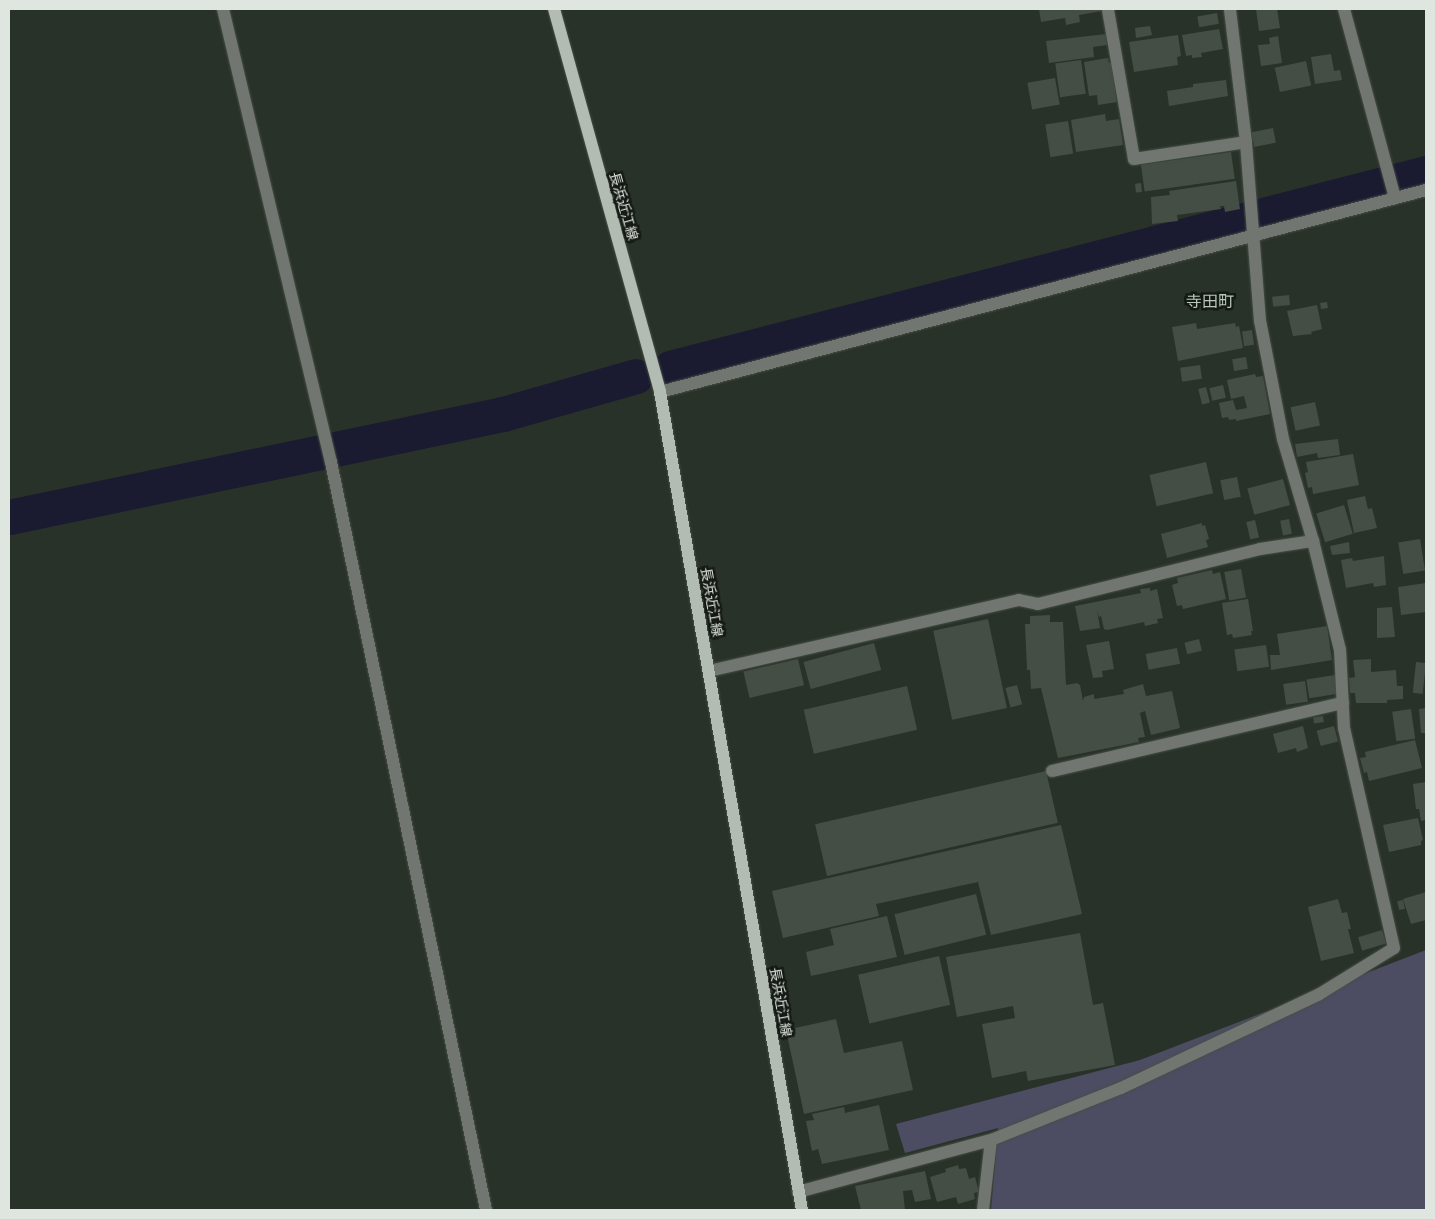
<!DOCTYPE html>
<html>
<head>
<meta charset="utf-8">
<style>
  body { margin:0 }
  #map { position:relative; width:1435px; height:1219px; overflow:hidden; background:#293229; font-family:"Roboto Condensed","Noto Sans JP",sans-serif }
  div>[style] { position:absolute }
  .green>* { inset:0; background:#4c4d62 }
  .river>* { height:35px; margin:-17.5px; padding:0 17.5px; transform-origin:17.5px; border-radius:17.5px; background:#1a1a31 }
  .building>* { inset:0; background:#444e44; transform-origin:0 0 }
  .roads { filter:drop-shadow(0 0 1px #464f46) drop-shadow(0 0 1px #464f46) }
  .minor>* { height:12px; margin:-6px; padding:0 6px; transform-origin:6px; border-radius:6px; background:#717671 }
  .major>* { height:12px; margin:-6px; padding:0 6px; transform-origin:6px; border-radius:6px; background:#b2bcb2 }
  span { translate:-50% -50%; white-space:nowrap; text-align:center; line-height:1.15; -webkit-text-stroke:5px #141914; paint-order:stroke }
  .street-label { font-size:14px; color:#dfe5df }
  .quarter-label { font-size:16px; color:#b9c5b8 }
  .frame { position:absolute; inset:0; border:10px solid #dfe5df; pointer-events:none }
</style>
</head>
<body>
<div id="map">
  <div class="green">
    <div style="clip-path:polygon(1426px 950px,1426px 1210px,991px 1210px,998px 1128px,905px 1153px,896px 1124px,1140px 1060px)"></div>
  </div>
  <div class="river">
    <div style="left:670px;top:368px;width:781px;rotate:-14.46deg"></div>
    <div style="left:9px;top:517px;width:505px;rotate:-11.78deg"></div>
    <div style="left:503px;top:414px;width:138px;rotate:-15.9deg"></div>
  </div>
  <div class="building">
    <div style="clip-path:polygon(1039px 9px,1102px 9px,1102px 11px,1079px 15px,1080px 22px,1066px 25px,1065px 18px,1041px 22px)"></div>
    <div style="clip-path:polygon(1256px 9px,1277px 9px,1280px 28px,1259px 31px)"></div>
    <div style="left:1217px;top:13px;width:11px;height:20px;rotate:80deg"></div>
    <div style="clip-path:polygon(1150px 26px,1152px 35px,1136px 38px,1135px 28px)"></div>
    <div style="clip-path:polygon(1219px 29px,1223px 49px,1201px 53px,1202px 57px,1192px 58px,1192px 55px,1186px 56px,1182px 35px)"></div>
    <div style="clip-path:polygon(1106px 34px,1107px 45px,1093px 47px,1094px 57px,1049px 63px,1046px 41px)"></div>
    <div style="clip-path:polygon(1178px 35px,1181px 56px,1177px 57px,1178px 65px,1134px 72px,1129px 42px)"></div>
    <div style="clip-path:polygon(1278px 36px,1282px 63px,1261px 66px,1258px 45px,1270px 44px,1269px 38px)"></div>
    <div style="clip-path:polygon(1331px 54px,1334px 71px,1340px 70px,1342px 80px,1315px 84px,1311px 57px)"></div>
    <div style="clip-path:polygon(1108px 58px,1109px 63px,1111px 62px,1117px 102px,1098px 105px,1097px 95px,1089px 96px,1084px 62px)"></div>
    <div style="left:1081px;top:60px;width:34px;height:26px;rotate:82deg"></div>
    <div style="left:1306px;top:61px;width:25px;height:32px;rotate:78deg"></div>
    <div style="left:1055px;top:78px;width:27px;height:28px;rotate:80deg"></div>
    <div style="clip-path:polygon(1226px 80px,1228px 96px,1169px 106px,1167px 91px,1193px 87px,1193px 84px)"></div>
    <div style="clip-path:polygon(1105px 114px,1106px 121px,1119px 119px,1123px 145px,1076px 152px,1071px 120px)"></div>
    <div style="left:1068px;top:121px;width:33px;height:23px;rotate:81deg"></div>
    <div style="left:1273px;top:128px;width:15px;height:22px;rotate:79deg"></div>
    <div style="left:1231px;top:152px;width:27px;height:91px;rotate:82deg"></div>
    <div style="clip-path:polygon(1236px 181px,1240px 209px,1225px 212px,1224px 206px,1220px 206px,1221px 209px,1177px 215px,1178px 221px,1152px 224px,1151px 197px,1170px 195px,1169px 191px)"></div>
    <div style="left:1141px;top:183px;width:9px;height:6px;rotate:84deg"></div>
    <div style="left:1289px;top:295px;width:10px;height:17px;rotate:84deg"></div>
    <div style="left:1327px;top:302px;width:6px;height:7px;rotate:81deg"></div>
    <div style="clip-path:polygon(1317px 305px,1322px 329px,1311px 332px,1312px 334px,1293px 336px,1287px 311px)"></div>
    <div style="clip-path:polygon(1196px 323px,1197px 329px,1235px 323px,1236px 327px,1239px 326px,1243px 348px,1178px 361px,1172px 327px)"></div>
    <div style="left:1252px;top:330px;width:15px;height:10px;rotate:82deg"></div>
    <div style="left:1246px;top:357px;width:12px;height:14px;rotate:81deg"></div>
    <div style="left:1200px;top:365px;width:14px;height:20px;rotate:82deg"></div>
    <div style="clip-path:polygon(1255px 374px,1256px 377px,1263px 376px,1270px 414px,1236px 421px,1236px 419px,1229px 420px,1228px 417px,1222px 418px,1219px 403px,1233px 400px,1236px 410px,1247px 408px,1244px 396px,1231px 399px,1227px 380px)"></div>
    <div style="left:1223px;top:385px;width:13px;height:14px;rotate:77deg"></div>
    <div style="left:1206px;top:387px;width:16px;height:8px;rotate:76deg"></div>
    <div style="left:1315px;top:402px;width:24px;height:25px;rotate:78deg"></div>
    <div style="clip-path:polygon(1338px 439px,1340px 455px,1318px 458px,1317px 453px,1297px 457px,1295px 444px)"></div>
    <div style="clip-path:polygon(1353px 454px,1359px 485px,1313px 494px,1312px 487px,1308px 488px,1305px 473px,1308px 472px,1306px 462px)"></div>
    <div style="left:1206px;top:462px;width:32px;height:58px;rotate:77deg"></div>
    <div style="left:1237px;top:477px;width:20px;height:17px;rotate:79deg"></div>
    <div style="left:1283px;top:479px;width:27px;height:37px;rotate:75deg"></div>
    <div style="clip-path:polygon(1365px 496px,1368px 509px,1372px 508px,1377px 528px,1354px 533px,1347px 500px)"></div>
    <div style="left:1344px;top:505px;width:30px;height:29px;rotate:73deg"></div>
    <div style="left:1289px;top:519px;width:15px;height:9px;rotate:79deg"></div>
    <div style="left:1255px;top:520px;width:18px;height:9px;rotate:77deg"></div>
    <div style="clip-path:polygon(1202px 523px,1202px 526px,1205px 525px,1209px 539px,1206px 540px,1208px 547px,1167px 558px,1161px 534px)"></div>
    <div style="left:1420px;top:539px;width:32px;height:22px;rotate:81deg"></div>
    <div style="clip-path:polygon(1349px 542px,1350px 553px,1332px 555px,1330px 546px)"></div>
    <div style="clip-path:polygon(1384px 556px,1386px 585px,1374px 587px,1373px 583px,1346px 588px,1341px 560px,1352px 558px,1353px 561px)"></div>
    <div style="left:1241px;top:569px;width:29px;height:17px;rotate:80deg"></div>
    <div style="clip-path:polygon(1212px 570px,1213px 574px,1220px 572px,1226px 599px,1183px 609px,1182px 605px,1177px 606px,1172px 585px,1178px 583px,1177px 578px)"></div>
    <div style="clip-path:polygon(1426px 583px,1426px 612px,1401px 615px,1398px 587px)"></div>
    <div style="clip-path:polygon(1150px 588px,1150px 591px,1157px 589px,1163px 618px,1157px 619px,1158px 623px,1145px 626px,1144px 622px,1107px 630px,1104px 629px,1101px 616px,1099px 617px,1097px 609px,1100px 628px,1080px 631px,1075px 606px,1141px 593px,1140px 589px)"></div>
    <div style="clip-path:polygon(1248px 599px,1253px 631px,1251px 631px,1252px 635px,1233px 638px,1232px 634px,1227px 635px,1222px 603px)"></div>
    <div style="clip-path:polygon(1392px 607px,1395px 637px,1377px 638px,1377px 608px)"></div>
    <div style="clip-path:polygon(1050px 615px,1050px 622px,1063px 622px,1066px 685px,1077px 683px,1080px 685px,1083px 701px,1084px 697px,1094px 694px,1094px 699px,1124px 694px,1123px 690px,1143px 684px,1146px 696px,1172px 691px,1180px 728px,1151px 735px,1145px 711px,1140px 713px,1145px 737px,1138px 738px,1139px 742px,1058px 758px,1041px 688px,1031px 689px,1030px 670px,1027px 670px,1025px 624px,1030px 624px,1030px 616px)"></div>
    <div style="left:988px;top:619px;width:91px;height:56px;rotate:78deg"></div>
    <div style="clip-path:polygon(1327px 626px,1332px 660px,1271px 670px,1270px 655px,1280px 655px,1277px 634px)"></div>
    <div style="left:1199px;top:639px;width:12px;height:15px;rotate:76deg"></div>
    <div style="clip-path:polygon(1109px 641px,1114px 669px,1102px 671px,1103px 677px,1093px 678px,1086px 645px)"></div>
    <div style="left:874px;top:643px;width:28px;height:73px;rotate:75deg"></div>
    <div style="left:1266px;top:645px;width:22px;height:32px;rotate:82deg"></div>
    <div style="left:1177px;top:648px;width:16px;height:32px;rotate:79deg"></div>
    <div style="left:798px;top:659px;width:27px;height:56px;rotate:77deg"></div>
    <div style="clip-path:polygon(1371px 659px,1371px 672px,1396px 670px,1397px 686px,1403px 686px,1403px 699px,1387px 700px,1387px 703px,1356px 703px,1355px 693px,1350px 693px,1349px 678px,1355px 677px,1353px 660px)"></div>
    <div style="left:1416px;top:662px;width:10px;height:31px;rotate:6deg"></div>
    <div style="left:1335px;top:675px;width:19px;height:29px;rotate:81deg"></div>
    <div style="left:1305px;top:681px;width:21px;height:22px;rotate:82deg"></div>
    <div style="left:1017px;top:685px;width:20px;height:12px;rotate:75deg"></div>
    <div style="left:907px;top:686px;width:45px;height:106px;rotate:77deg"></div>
    <div style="clip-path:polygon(1426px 708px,1426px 733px,1421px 733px,1419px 709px)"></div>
    <div style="left:1411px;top:709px;width:30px;height:19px;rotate:82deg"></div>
    <div style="left:1323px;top:716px;width:6px;height:10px;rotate:81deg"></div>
    <div style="clip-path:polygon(1303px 726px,1308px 748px,1297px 752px,1296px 748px,1278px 753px,1273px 734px)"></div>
    <div style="left:1334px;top:726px;width:16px;height:18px;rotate:75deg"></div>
    <div style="clip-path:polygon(1415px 740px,1422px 768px,1369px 781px,1367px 772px,1364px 773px,1360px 758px,1366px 757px,1365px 752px)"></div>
    <div style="left:1046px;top:771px;width:53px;height:237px;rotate:77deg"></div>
    <div style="clip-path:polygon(1426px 782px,1426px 820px,1421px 821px,1419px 809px,1416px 809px,1413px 784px)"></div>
    <div style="clip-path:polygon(1418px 818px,1423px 840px,1421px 841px,1421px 845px,1389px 852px,1383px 825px)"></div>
    <div style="clip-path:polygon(1061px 825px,1082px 914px,991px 935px,978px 882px,876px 904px,879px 916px,783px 938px,772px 891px)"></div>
    <div style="clip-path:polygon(1426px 892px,1426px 920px,1411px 924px,1403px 899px)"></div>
    <div style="left:976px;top:894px;width:42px;height:84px;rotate:76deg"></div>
    <div style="clip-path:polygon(1338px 899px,1342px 913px,1347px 912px,1351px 929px,1348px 929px,1354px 953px,1321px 961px,1308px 907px)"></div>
    <div style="left:1403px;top:900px;width:9px;height:6px;rotate:77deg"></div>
    <div style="clip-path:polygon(887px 916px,897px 957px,811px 976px,806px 952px,834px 945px,830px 929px)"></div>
    <div style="left:1382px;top:930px;width:14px;height:25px;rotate:73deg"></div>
    <div style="clip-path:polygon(1080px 933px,1093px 1005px,1103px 1003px,1115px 1065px,1028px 1081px,1026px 1071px,992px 1078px,982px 1024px,1015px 1018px,1013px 1006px,957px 1017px,946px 957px)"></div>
    <div style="left:939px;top:956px;width:50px;height:83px;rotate:77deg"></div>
    <div style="clip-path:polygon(836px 1019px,844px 1053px,902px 1041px,913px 1090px,804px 1114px,786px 1030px)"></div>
    <div style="clip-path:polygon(879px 1105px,889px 1150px,822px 1164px,818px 1149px,812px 1151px,806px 1121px,814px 1120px,812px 1114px,844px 1107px,845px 1113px)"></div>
    <div style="clip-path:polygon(958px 1165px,959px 1169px,966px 1168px,969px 1179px,975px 1177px,979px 1192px,974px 1193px,975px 1199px,958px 1204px,956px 1197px,937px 1202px,930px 1177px,946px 1172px,945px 1169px)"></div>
    <div style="clip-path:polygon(925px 1171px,931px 1199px,915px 1202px,912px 1190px,903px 1191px,905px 1210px,861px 1210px,855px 1186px)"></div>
  </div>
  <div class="roads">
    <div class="minor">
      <div style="left:223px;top:9px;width:466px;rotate:76.6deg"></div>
      <div style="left:331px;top:462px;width:764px;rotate:78.29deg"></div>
      <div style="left:1344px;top:9px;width:196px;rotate:74.9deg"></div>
      <div style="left:1108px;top:10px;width:151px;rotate:80.1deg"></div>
      <div style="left:1134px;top:159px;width:113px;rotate:-8.6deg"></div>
      <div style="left:660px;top:392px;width:792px;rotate:-14.77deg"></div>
      <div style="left:709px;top:671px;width:318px;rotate:-12.9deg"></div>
      <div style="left:1019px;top:600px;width:19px;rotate:12deg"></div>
      <div style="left:1038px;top:604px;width:229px;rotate:-13.9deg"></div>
      <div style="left:1260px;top:549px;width:54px;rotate:-8.6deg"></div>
      <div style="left:1052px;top:771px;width:299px;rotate:-13.2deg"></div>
      <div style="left:798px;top:1192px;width:200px;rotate:-15.1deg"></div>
      <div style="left:991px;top:1140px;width:140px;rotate:-21.8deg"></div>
      <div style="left:1121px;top:1088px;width:218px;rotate:-25.3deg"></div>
      <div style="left:1318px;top:995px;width:89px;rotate:-31.7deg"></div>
      <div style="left:1394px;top:948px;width:226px;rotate:-102.8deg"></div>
      <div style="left:1344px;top:728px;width:78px;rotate:-92.9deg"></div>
      <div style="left:1340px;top:650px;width:112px;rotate:-103.9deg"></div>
      <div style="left:1313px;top:541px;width:106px;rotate:-106.4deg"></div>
      <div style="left:1283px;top:439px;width:120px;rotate:-101deg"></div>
      <div style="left:1260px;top:321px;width:180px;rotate:-94.5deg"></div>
      <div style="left:1246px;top:142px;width:134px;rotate:-96.9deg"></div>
      <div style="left:983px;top:1210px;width:70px;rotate:-83.5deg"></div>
    </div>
    <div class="major">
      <div style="left:554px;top:9px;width:397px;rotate:74.5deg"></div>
      <div style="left:660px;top:392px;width:830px;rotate:80.15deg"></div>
    </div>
  </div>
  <div class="street-label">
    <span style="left:624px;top:206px;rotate:74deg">長浜近江線</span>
    <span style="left:712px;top:602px;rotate:80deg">長浜近江線</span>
    <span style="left:781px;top:1002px;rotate:80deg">長浜近江線</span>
  </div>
  <div class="quarter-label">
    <span style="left:1210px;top:302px">寺田町</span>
  </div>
  <div class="frame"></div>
</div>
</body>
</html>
